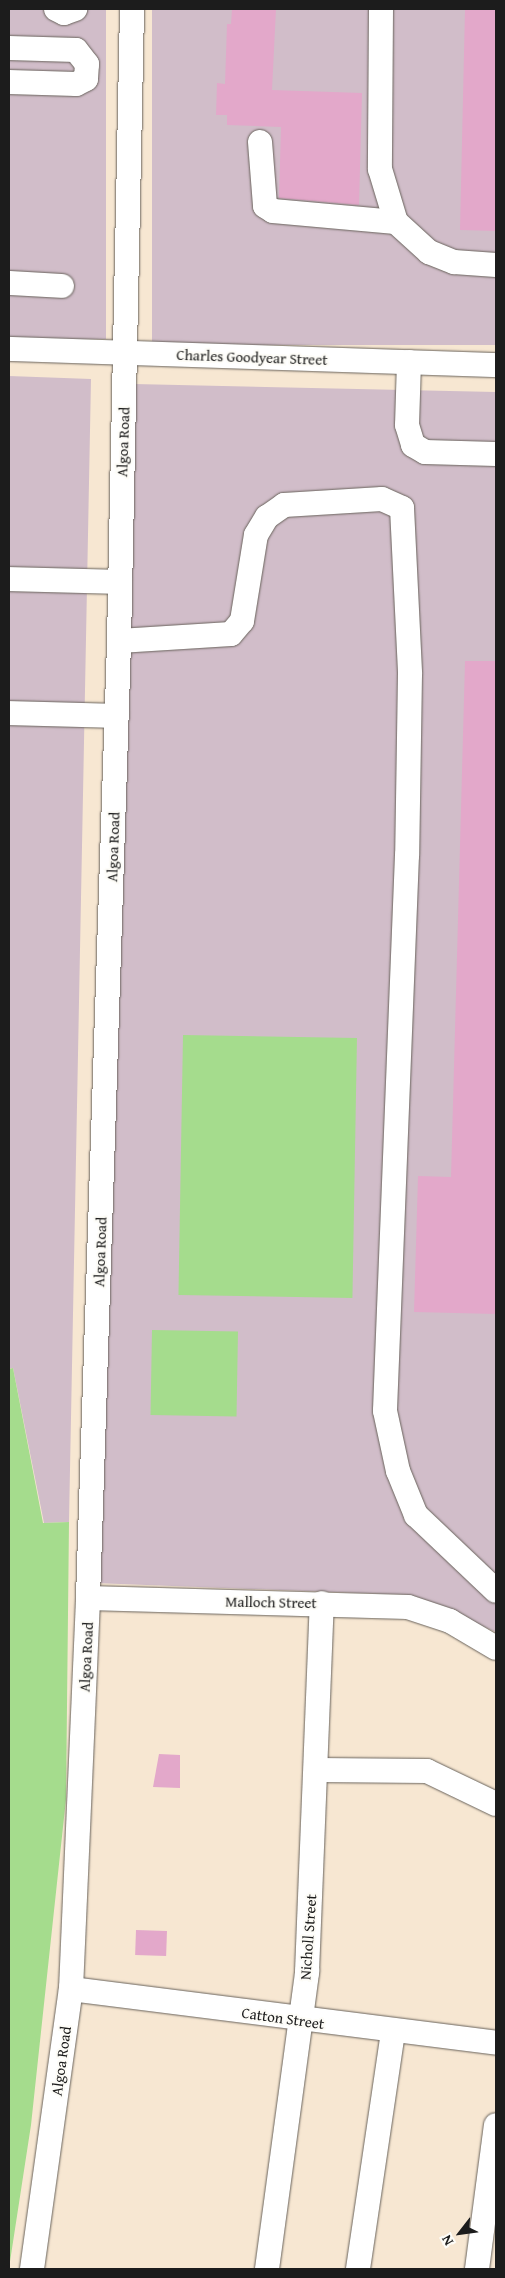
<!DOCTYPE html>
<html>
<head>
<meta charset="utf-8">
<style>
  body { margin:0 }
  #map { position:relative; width:505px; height:2278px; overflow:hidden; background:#f7e7d2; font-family:"Gentium Book Plus",serif }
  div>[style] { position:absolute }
  .industrial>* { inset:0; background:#d1bdc9; transform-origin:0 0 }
  .green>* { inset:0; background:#a5dc8d; transform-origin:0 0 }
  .building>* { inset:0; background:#e3a8ca; transform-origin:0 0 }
  .roads { filter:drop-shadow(0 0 1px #69635c) drop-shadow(0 0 1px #69635c) }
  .minor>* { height:24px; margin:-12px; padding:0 12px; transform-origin:12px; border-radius:12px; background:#fff }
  span { translate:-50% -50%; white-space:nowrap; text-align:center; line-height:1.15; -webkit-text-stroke:4px #fdfcf7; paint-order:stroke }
  .street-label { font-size:15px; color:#1c1c1c }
  .frame { position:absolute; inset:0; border:10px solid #1c1c1c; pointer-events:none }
  .north { position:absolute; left:435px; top:2208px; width:50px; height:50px; -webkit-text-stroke:4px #fdfcf7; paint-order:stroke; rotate:240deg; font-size:14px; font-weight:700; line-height:20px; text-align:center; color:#1c1c1c }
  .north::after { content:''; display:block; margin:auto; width:18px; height:22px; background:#1c1c1c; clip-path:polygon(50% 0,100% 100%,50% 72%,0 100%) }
</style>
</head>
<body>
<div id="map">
  <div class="industrial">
    <div style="left:9px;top:9px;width:97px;height:330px"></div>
    <div style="left:152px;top:9px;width:344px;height:336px"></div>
    <div style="clip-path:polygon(9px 376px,91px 379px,69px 1522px,44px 1523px,13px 1368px,9px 1369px)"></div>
    <div style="clip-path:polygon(134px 384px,496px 392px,496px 1632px,409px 1595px,95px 1583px)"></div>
  </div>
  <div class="green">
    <div style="left:183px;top:1035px;width:174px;height:260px;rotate:1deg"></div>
    <div style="left:152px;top:1330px;width:86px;height:85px;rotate:1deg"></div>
    <div style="clip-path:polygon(13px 1368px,43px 1523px,69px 1522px,66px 1799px,31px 2125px,9px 2268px,9px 1369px)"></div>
  </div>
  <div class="building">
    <div style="clip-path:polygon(232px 9px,276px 9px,272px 90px,362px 93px,359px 205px,279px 198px,281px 127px,227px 125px,227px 115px,216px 115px,217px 83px,225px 84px,227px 24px,231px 24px)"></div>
    <div style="clip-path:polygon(465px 9px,496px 9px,496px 231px,460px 230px)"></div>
    <div style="clip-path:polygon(465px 661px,496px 661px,496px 1314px,414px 1312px,418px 1176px,451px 1177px)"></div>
    <div style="clip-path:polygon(159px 1754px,180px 1755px,180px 1788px,153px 1787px)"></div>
    <div style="left:136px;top:1930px;width:31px;height:25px;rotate:2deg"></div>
  </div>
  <div class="roads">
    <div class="minor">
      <div style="left:56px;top:9px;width:9px;rotate:27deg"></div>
      <div style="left:64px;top:13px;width:12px;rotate:-20deg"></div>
      <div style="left:381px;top:9px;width:160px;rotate:90.4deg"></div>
      <div style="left:380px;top:169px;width:55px;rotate:73.2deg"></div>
      <div style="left:396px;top:222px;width:45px;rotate:42.3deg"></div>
      <div style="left:429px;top:252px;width:27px;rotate:22deg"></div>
      <div style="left:454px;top:262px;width:42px;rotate:4.1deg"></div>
      <div style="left:9px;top:48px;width:67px;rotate:1.7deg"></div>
      <div style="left:76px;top:50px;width:18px;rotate:52deg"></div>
      <div style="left:87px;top:64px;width:15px;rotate:94deg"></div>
      <div style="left:86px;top:79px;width:11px;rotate:153deg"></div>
      <div style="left:76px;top:84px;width:67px;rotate:-178.3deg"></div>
      <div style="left:260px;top:142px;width:64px;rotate:85.5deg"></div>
      <div style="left:265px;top:206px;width:9px;rotate:32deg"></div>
      <div style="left:273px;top:211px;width:123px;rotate:5.1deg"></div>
      <div style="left:9px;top:283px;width:53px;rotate:3.2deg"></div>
      <div style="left:9px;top:349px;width:487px;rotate:1.9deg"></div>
      <div style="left:409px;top:362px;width:63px;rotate:91.8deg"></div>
      <div style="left:407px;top:425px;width:21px;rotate:73deg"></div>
      <div style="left:413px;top:445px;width:14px;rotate:30deg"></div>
      <div style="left:425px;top:452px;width:71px;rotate:1.6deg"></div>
      <div style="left:9px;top:579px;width:111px;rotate:1.5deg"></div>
      <div style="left:119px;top:641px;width:112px;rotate:-3.6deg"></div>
      <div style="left:231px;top:634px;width:17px;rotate:-50deg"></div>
      <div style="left:242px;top:621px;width:87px;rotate:-80.8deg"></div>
      <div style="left:256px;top:535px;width:21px;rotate:-59deg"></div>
      <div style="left:267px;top:517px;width:21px;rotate:-35deg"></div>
      <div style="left:284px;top:505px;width:98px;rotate:-3.5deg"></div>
      <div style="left:382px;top:499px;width:22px;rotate:24deg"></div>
      <div style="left:402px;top:508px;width:166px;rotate:87.2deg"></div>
      <div style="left:410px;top:674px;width:181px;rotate:90.9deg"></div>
      <div style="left:407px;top:855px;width:556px;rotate:92.27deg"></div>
      <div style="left:385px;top:1411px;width:61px;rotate:77.8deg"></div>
      <div style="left:398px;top:1471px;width:48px;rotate:67.8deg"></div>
      <div style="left:416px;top:1515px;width:110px;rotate:43.5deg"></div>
      <div style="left:9px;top:713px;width:108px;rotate:1.6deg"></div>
      <div style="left:88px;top:1598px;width:320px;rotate:1.6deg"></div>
      <div style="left:408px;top:1607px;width:44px;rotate:18.4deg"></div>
      <div style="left:450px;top:1621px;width:53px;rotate:30.4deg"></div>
      <div style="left:318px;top:1770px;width:109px;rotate:0.5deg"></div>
      <div style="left:427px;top:1771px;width:76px;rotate:25.6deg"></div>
      <div style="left:71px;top:1989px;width:428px;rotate:7.2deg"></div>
      <div style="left:32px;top:2269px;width:283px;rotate:-82.1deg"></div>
      <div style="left:71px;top:1989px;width:391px;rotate:-87.5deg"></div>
      <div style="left:88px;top:1598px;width:958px;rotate:-88.14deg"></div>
      <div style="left:119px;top:641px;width:632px;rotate:-88.82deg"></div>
      <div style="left:267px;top:2269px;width:300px;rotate:-82.3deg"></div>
      <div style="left:307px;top:1972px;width:369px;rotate:-87.7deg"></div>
      <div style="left:358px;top:2269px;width:240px;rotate:-81.6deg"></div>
      <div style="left:477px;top:2269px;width:145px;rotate:-82.5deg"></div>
    </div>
  </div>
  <div class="street-label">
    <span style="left:252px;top:357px;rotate:2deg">Charles Goodyear Street</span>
    <span style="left:123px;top:442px;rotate:-88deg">Algoa Road</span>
    <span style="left:113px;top:847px;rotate:-88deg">Algoa Road</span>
    <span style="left:100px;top:1252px;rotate:-88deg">Algoa Road</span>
    <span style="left:271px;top:1602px;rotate:1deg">Malloch Street</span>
    <span style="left:86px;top:1657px;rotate:-87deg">Algoa Road</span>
    <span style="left:308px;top:1937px;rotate:-86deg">Nicholl Street</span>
    <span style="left:283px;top:2018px;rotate:8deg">Catton Street</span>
    <span style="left:61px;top:2061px;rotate:-82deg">Algoa Road</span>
  </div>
  <div class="frame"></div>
  <div class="north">N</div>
</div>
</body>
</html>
